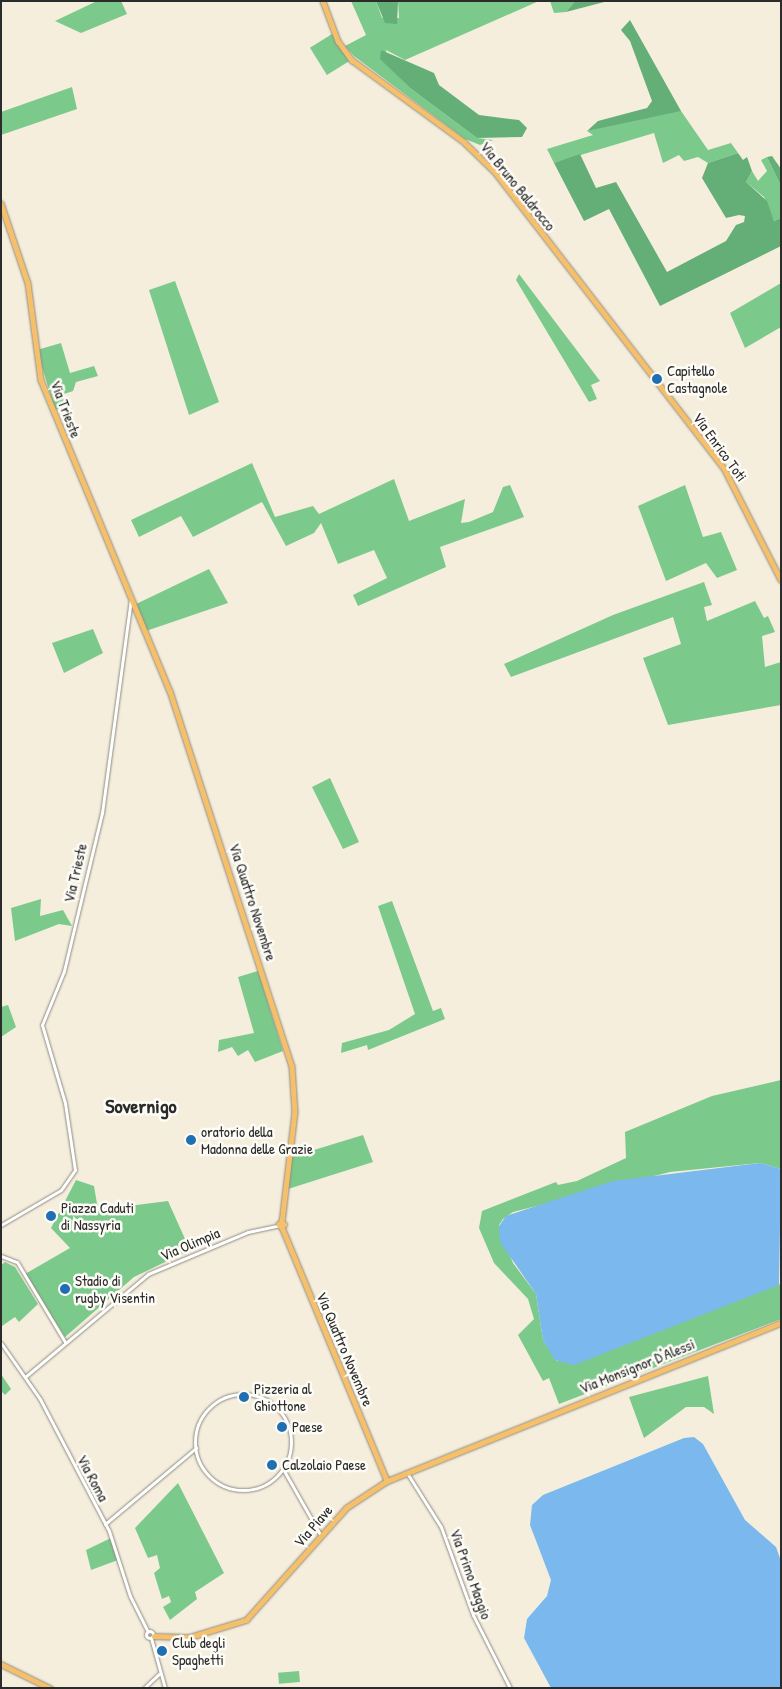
<!DOCTYPE html>
<html>
<head>
<meta charset="utf-8">
<style>
  body { margin:0 }
  #map { position:relative; width:782px; height:1689px; overflow:hidden; background:#f5eedc; font-family:"Patrick Hand",sans-serif }
  div>[style] { position:absolute }
  .green>* { inset:0; background:#7bca8b; transform-origin:0 0 }
  .forest>* { inset:0; background:#64ae77 }
  .water>* { inset:0; background:#7ab8ee }
  .roads { filter:drop-shadow(0 0 1px #908c84) drop-shadow(0 0 1px #908c84) }
  .minor>* { height:3px; margin:-1.5px; padding:0 1.5px; transform-origin:1.5px; border-radius:1.5px; background:#fff }
  .minor>.ring { margin:-1.5px; padding:0; box-sizing:content-box; background:none; border:3px solid #fff; border-radius:50% }
  .major>* { height:4.5px; margin:-2.25px; padding:0 2.25px; transform-origin:2.25px; border-radius:2.25px; background:#f6c06b }
  .dots>* { width:14px; height:14px; translate:-50% -50%; box-sizing:border-box; border:2px solid #fdfcf7; border-radius:50% }
  span { translate:-50% -50%; white-space:nowrap; text-align:center; line-height:1.15; -webkit-text-stroke:5px #fdfcf7; paint-order:stroke }
  .street-label { font-size:15px; color:#2b2b2b }
  .poi-label { font-size:15px; color:#2b2b2b }
  .left { translate:0 -50%; text-align:left }
  .district-label { font-size:20px; color:#2b2b2b; font-weight:700 }
  .frame { position:absolute; inset:0; border:2px solid #2b2b2b; pointer-events:none }
</style>
</head>
<body>
<div id="map">
  <div class="green">
    <div style="clip-path:polygon(97px 1px,121px 1px,127px 14px,81px 33px,55px 21px)"></div>
    <div style="clip-path:polygon(351px 1px,376px 1px,382px 18px,399px 18px,398px 1px,539px 1px,405px 60px,386px 50px,388px 66px,410px 88px,477px 138px,493px 140px,480px 145px,465px 139px,354px 56px,345px 46px,366px 35px)"></div>
    <div style="clip-path:polygon(550px 1px,575px 1px,566px 12px,554px 13px)"></div>
    <div style="left:332px;top:34px;width:32px;height:26px;rotate:58deg"></div>
    <div style="clip-path:polygon(72px 87px,77px 109px,1px 135px,1px 112px)"></div>
    <div style="clip-path:polygon(674px 109px,681px 111px,708px 150px,731px 143px,738px 153px,708px 163px,698px 157px,684px 161px,679px 155px,663px 163px,654px 133px,554px 163px,547px 149px,593px 135px,587px 131px)"></div>
    <div style="clip-path:polygon(767px 157px,781px 186px,781px 218px,774px 221px,764px 197px,746px 182px,752px 171px,758px 181px,767px 171px,761px 160px)"></div>
    <div style="clip-path:polygon(519px 274px,600px 381px,591px 385px,597px 399px,589px 402px,516px 280px)"></div>
    <div style="clip-path:polygon(175px 281px,219px 402px,189px 415px,149px 290px)"></div>
    <div style="clip-path:polygon(781px 283px,781px 327px,745px 348px,730px 313px)"></div>
    <div style="clip-path:polygon(61px 343px,70px 373px,94px 366px,98px 376px,76px 382px,73px 391px,64px 394px,67px 405px,55px 410px,37px 350px)"></div>
    <div style="clip-path:polygon(252px 463px,275px 517px,313px 506px,319px 514px,394px 479px,409px 521px,465px 499px,461px 523px,469px 522px,493px 512px,503px 487px,510px 485px,524px 517px,440px 547px,446px 567px,358px 606px,353px 595px,387px 578px,374px 550px,338px 564px,321px 523px,314px 533px,286px 546px,262px 502px,193px 537px,181px 516px,139px 537px,131px 520px)"></div>
    <div style="clip-path:polygon(685px 485px,703px 537px,721px 532px,737px 570px,717px 578px,706px 563px,666px 581px,638px 506px)"></div>
    <div style="clip-path:polygon(209px 569px,228px 603px,146px 631px,134px 605px)"></div>
    <div style="clip-path:polygon(704px 582px,712px 605px,704px 607px,707px 621px,755px 601px,764px 618px,768px 616px,775px 632px,762px 636px,765px 667px,781px 662px,781px 705px,668px 725px,643px 658px,681px 644px,673px 617px,511px 677px,504px 664px,613px 615px)"></div>
    <div style="clip-path:polygon(93px 629px,103px 653px,64px 673px,52px 643px)"></div>
    <div style="clip-path:polygon(330px 778px,359px 842px,343px 849px,312px 787px)"></div>
    <div style="clip-path:polygon(41px 899px,40px 916px,63px 910px,72px 926px,59px 924px,15px 941px,11px 908px)"></div>
    <div style="clip-path:polygon(392px 901px,433px 1011px,441px 1008px,445px 1019px,368px 1050px,367px 1045px,341px 1053px,342px 1043px,389px 1030px,415px 1014px,378px 906px)"></div>
    <div style="clip-path:polygon(258px 971px,283px 1051px,255px 1062px,248px 1050px,238px 1056px,232px 1047px,218px 1052px,219px 1040px,254px 1033px,238px 977px)"></div>
    <div style="clip-path:polygon(8px 1005px,16px 1027px,1px 1037px,1px 1007px)"></div>
    <div style="clip-path:polygon(781px 1080px,781px 1169px,760px 1163px,670px 1172px,513px 1212px,503px 1219px,499px 1225px,513px 1263px,536px 1294px,543px 1340px,557px 1361px,781px 1284px,781px 1319px,559px 1404px,549px 1378px,543px 1381px,518px 1335px,534px 1319px,528px 1299px,494px 1263px,479px 1228px,482px 1211px,556px 1182px,558px 1185px,577px 1181px,626px 1158px,625px 1132px,712px 1096px)"></div>
    <div style="clip-path:polygon(363px 1135px,373px 1162px,288px 1189px,291px 1157px)"></div>
    <div style="clip-path:polygon(76px 1180px,94px 1186px,97px 1204px,105px 1209px,168px 1201px,190px 1250px,134px 1277px,65px 1337px,25px 1274px,70px 1248px,51px 1228px)"></div>
    <div style="clip-path:polygon(5px 1262px,15px 1267px,38px 1304px,19px 1322px,15px 1317px,2px 1326px,1px 1265px)"></div>
    <div style="clip-path:polygon(1px 1374px,11px 1389px,5px 1395px,1px 1391px)"></div>
    <div style="clip-path:polygon(708px 1376px,714px 1414px,704px 1407px,686px 1407px,644px 1438px,629px 1397px)"></div>
    <div style="clip-path:polygon(178px 1483px,224px 1573px,195px 1592px,197px 1599px,170px 1620px,163px 1607px,171px 1602px,169px 1596px,162px 1599px,154px 1573px,160px 1568px,157px 1555px,148px 1558px,135px 1528px)"></div>
    <div style="clip-path:polygon(111px 1538px,118px 1560px,91px 1570px,86px 1550px)"></div>
    <div style="left:299px;top:1671px;width:11px;height:21px;rotate:85deg"></div>
  </div>
  <div class="forest">
    <div style="clip-path:polygon(376px 1px,398px 1px,397px 24px,385px 23px)"></div>
    <div style="clip-path:polygon(575px 1px,608px 1px,566px 12px)"></div>
    <div style="clip-path:polygon(630px 20px,681px 111px,587px 131px,598px 121px,647px 108px,652px 101px,630px 41px,621px 30px)"></div>
    <div style="clip-path:polygon(381px 50px,434px 73px,439px 85px,479px 115px,519px 120px,527px 128px,522px 137px,477px 138px,410px 88px,380px 59px)"></div>
    <div style="clip-path:polygon(738px 153px,743px 160px,747px 157px,752px 171px,746px 182px,767px 201px,774px 221px,781px 218px,781px 246px,660px 306px,609px 209px,584px 221px,554px 163px,580px 154px,596px 188px,616px 182px,667px 272px,726px 241px,736px 225px,744px 222px,745px 216px,739px 215px,726px 218px,702px 178px,708px 163px)"></div>
    <div style="clip-path:polygon(772px 156px,781px 169px,781px 186px,767px 157px)"></div>
  </div>
  <div class="water">
    <div style="clip-path:polygon(760px 1163px,781px 1169px,779px 1285px,574px 1365px,555px 1360px,543px 1340px,536px 1294px,500px 1242px,499px 1226px,506px 1216px,613px 1181px)"></div>
    <div style="clip-path:polygon(694px 1437px,703px 1444px,745px 1520px,776px 1547px,781px 1561px,781px 1688px,551px 1688px,524px 1638px,527px 1619px,547px 1596px,551px 1580px,530px 1525px,532px 1505px,543px 1495px,684px 1438px)"></div>
  </div>
  <div class="roads">
    <div class="minor">
      <div style="left:1px;top:1225px;width:69px;rotate:-30.3deg"></div>
      <div style="left:61px;top:1190px;width:24px;rotate:-55deg"></div>
      <div style="left:75px;top:1170px;width:68px;rotate:-98.5deg"></div>
      <div style="left:65px;top:1103px;width:81px;rotate:-106.4deg"></div>
      <div style="left:42px;top:1025px;width:58px;rotate:-67.8deg"></div>
      <div style="left:64px;top:971px;width:163px;rotate:-76.5deg"></div>
      <div style="left:102px;top:813px;width:216px;rotate:-82.3deg"></div>
      <div style="left:1px;top:1256px;width:17px;rotate:21deg"></div>
      <div style="left:17px;top:1262px;width:93px;rotate:59deg"></div>
      <div style="left:1px;top:1343px;width:68px;rotate:55.1deg"></div>
      <div style="left:40px;top:1399px;width:149px;rotate:62.4deg"></div>
      <div style="left:109px;top:1531px;width:68px;rotate:72.1deg"></div>
      <div style="left:130px;top:1596px;width:40px;rotate:63.4deg"></div>
      <div style="left:25px;top:1377px;width:160px;rotate:-39.9deg"></div>
      <div style="left:148px;top:1274px;width:108px;rotate:-22.8deg"></div>
      <div style="left:248px;top:1232px;width:33px;rotate:-12deg"></div>
      <div class="ring" style="left:195px;top:1394px;width:93px;height:93px"></div>
      <div style="left:283px;top:1469px;width:77px;rotate:60.4deg"></div>
      <div style="left:407px;top:1473px;width:64px;rotate:57.8deg"></div>
      <div style="left:441px;top:1527px;width:94px;rotate:70deg"></div>
      <div style="left:473px;top:1615px;width:82px;rotate:63.1deg"></div>
      <div style="left:105px;top:1524px;width:119px;rotate:-39.9deg"></div>
      <div class="ring" style="left:146.5px;top:1631.5px;width:4px;height:4px"></div>
      <div style="left:151px;top:1638px;width:52px;rotate:74.4deg"></div>
      <div style="left:144px;top:1688px;width:21px;rotate:-43deg"></div>
    </div>
    <div class="major">
      <div style="left:323px;top:1px;width:43px;rotate:69.4deg"></div>
      <div style="left:338px;top:41px;width:24px;rotate:54deg"></div>
      <div style="left:352px;top:60px;width:139px;rotate:36.2deg"></div>
      <div style="left:464px;top:142px;width:43px;rotate:44.1deg"></div>
      <div style="left:495px;top:172px;width:376px;rotate:52.3deg"></div>
      <div style="left:725px;top:470px;width:123px;rotate:63deg"></div>
      <div style="left:1px;top:203px;width:84px;rotate:71.4deg"></div>
      <div style="left:28px;top:283px;width:98px;rotate:82.4deg"></div>
      <div style="left:41px;top:380px;width:337px;rotate:67.5deg"></div>
      <div style="left:170px;top:691px;width:394px;rotate:72deg"></div>
      <div style="left:292px;top:1066px;width:46px;rotate:86.3deg"></div>
      <div style="left:295px;top:1112px;width:111px;rotate:96.7deg"></div>
      <div style="left:281px;top:1222px;width:4px;rotate:34deg"></div>
      <div style="left:284px;top:1224px;width:4px;rotate:124deg"></div>
      <div style="left:282px;top:1227px;width:4px;rotate:-146deg"></div>
      <div style="left:279px;top:1225px;width:4px;rotate:-56deg"></div>
      <div style="left:282px;top:1227px;width:275px;rotate:67.5deg"></div>
      <div style="left:154px;top:1636px;width:36px;rotate:2deg"></div>
      <div style="left:190px;top:1637px;width:59px;rotate:-16.9deg"></div>
      <div style="left:246px;top:1620px;width:150px;rotate:-48.2deg"></div>
      <div style="left:346px;top:1508px;width:49px;rotate:-33.4deg"></div>
      <div style="left:387px;top:1481px;width:424px;rotate:-21.9deg"></div>
      <div style="left:1px;top:1664px;width:55px;rotate:26.1deg"></div>
    </div>
  </div>
  <div class="dots">
    <div style="left:657px;top:379px;background:#1f6fb2"></div>
    <div style="left:191px;top:1140px;background:#1f6fb2"></div>
    <div style="left:51px;top:1216px;background:#1f6fb2"></div>
    <div style="left:65px;top:1289px;background:#1f6fb2"></div>
    <div style="left:244px;top:1397px;background:#1f6fb2"></div>
    <div style="left:282px;top:1427px;background:#1f6fb2"></div>
    <div style="left:272px;top:1465px;background:#1f6fb2"></div>
    <div style="left:162px;top:1651px;background:#1f6fb2"></div>
  </div>
  <div class="street-label">
    <span style="left:518px;top:186px;rotate:51deg">Via Bruno Baldrocco</span>
    <span style="left:66px;top:409px;rotate:69deg">Via Trieste</span>
    <span style="left:720px;top:447px;rotate:54deg">Via Enrico Toti</span>
    <span style="left:75px;top:873px;rotate:-77deg">Via Trieste</span>
    <span style="left:253px;top:902px;rotate:72deg">Via Quattro Novembre</span>
    <span style="left:190px;top:1244px;rotate:-23deg">Via Olimpia</span>
    <span style="left:345px;top:1349px;rotate:67deg">Via Quattro Novembre</span>
    <span style="left:637px;top:1366px;rotate:-22deg">Via Monsignor D'Alessi</span>
    <span style="left:93px;top:1478px;rotate:62deg">Via Roma</span>
    <span style="left:313px;top:1526px;rotate:-49deg">Via Piave</span>
    <span style="left:471px;top:1574px;rotate:70deg">Via Primo Maggio</span>
  </div>
  <div class="poi-label">
    <span class="left" style="left:667px;top:379px">Capitello<br>Castagnole</span>
    <span class="left" style="left:201px;top:1140px">oratorio della<br>Madonna delle Grazie</span>
    <span class="left" style="left:61px;top:1216px">Piazza Caduti<br>di Nassyria</span>
    <span class="left" style="left:75px;top:1289px">Stadio di<br>rugby Visentin</span>
    <span class="left" style="left:254px;top:1397px">Pizzeria al<br>Ghiottone</span>
    <span class="left" style="left:292px;top:1427px">Paese</span>
    <span class="left" style="left:282px;top:1465px">Calzolaio Paese</span>
    <span class="left" style="left:172px;top:1651px">Club degli<br>Spaghetti</span>
  </div>
  <div class="district-label">
    <span style="left:141px;top:1105px">Sovernigo</span>
  </div>
  <div class="frame"></div>
</div>
</body>
</html>
